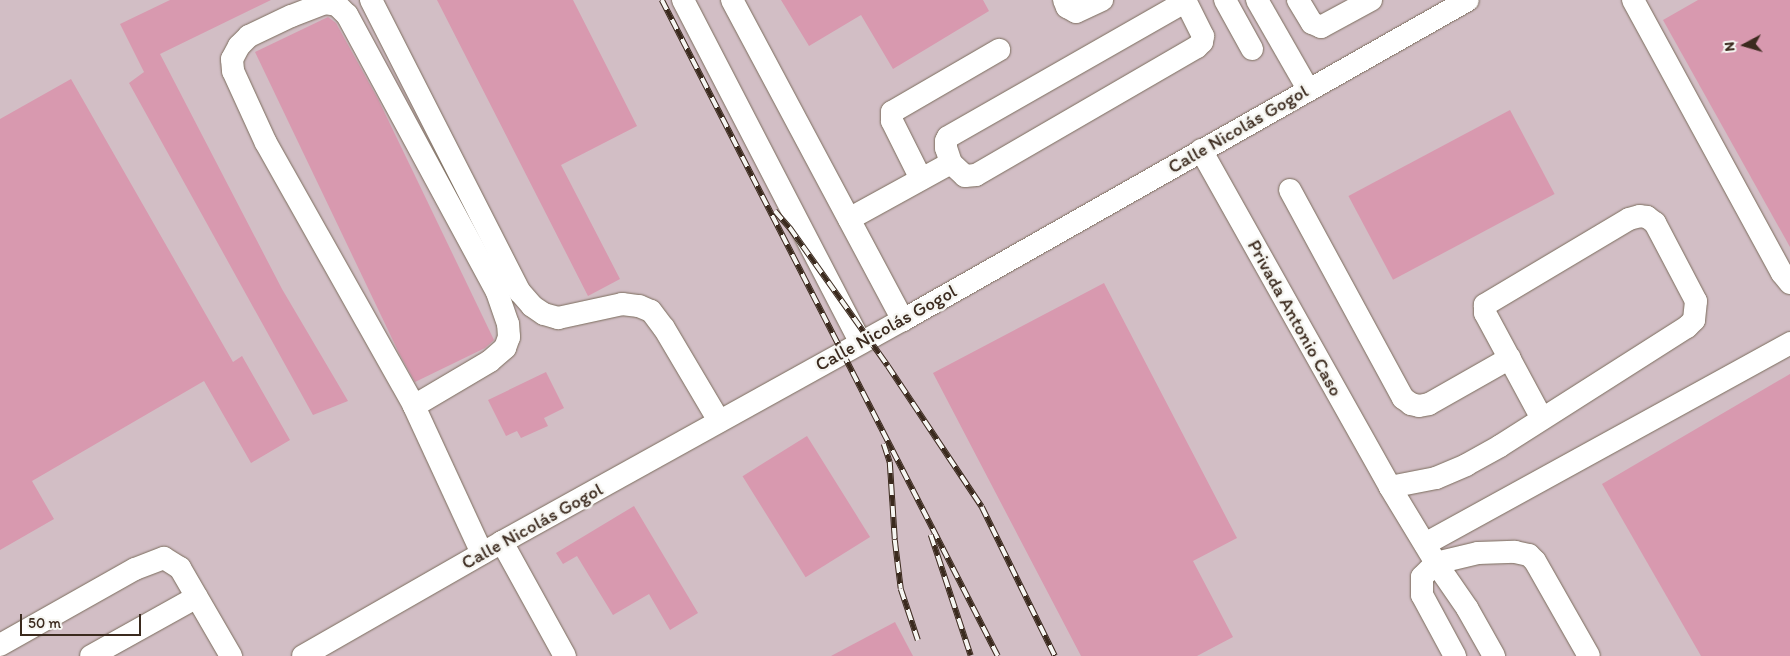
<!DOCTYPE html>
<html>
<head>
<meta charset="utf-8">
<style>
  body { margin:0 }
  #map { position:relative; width:1790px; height:656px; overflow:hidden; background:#efe7d0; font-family:Itim,sans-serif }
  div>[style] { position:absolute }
  .industrial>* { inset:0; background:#d2bec5; transform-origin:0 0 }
  .building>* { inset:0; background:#d899af; transform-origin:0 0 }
  .roads { filter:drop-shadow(0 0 1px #7a6c5c) drop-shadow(0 0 1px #7a6c5c) }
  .minor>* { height:22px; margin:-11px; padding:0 11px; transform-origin:11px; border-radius:11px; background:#fff }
  .rail>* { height:5.5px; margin-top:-2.75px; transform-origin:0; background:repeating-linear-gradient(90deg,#f6f6f2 0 11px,#3b2a1e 0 22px); box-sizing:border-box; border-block:1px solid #3b2a1e }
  span { translate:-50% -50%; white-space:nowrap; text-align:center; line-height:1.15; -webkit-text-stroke:5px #f6f6f2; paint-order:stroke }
  .street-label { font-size:19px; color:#3b2a1e }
  .north { position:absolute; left:1720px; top:20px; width:50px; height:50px; -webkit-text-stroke:4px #f6f6f2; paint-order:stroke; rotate:264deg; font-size:14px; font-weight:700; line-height:20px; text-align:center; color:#3b2a1e }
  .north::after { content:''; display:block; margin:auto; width:18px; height:22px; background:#3b2a1e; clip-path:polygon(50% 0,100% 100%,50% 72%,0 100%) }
  .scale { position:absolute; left:20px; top:614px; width:121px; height:22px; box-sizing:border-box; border:2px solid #3b2a1e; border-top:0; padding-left:6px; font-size:15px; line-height:18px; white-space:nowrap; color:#3b2a1e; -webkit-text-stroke:4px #f6f6f2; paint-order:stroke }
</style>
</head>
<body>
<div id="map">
  <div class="industrial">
    <div style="left:0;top:0;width:1790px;height:656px"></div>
  </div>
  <div class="building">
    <div style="clip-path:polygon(170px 0,271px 0,160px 54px,282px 289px,348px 401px,313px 415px,129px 83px,144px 72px,120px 24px)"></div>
    <div style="clip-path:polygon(437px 0,573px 0,637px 126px,561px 165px,620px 279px,588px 296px)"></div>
    <div style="clip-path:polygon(781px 0,983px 0,989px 11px,893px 69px,861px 15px,809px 46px)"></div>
    <div style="clip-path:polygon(1698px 0,1790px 0,1790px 247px,1663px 20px)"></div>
    <div style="clip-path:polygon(328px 17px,336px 23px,379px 101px,494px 340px,485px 348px,415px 382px,399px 353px,255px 52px)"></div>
    <div style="clip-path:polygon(71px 79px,233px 362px,242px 356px,290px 440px,251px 463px,204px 381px,32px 481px,54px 519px,0 550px,0 119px)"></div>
    <div style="left:1510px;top:110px;width:95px;height:183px;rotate:62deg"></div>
    <div style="clip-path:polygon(1104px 283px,1237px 538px,1193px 561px,1233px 637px,1197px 656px,1081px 656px,933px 373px)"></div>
    <div style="clip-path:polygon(546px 372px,564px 408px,544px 418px,548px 426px,521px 438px,517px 431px,506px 436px,488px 400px)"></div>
    <div style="clip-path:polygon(1790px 374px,1790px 656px,1701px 656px,1602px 484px)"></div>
    <div style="left:807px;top:436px;width:119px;height:76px;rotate:58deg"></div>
    <div style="clip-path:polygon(634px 506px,698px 613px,670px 630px,649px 594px,613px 615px,577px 556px,563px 564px,556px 553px)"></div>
    <div style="clip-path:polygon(895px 622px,913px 656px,831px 656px)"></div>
  </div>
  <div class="roads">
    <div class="minor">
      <div style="left:371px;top:0;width:328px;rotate:63deg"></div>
      <div style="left:520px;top:292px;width:18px;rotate:49deg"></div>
      <div style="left:532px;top:306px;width:14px;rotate:34deg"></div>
      <div style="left:544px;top:314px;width:15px;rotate:16deg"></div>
      <div style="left:558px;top:318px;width:66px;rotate:-12.3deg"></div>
      <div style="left:622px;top:304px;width:17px;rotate:7deg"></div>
      <div style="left:639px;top:306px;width:13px;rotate:23deg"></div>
      <div style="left:651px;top:311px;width:21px;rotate:53deg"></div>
      <div style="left:664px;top:328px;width:108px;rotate:59.4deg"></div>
      <div style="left:683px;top:0;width:386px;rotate:62.6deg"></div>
      <div style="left:732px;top:0;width:363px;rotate:61.9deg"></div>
      <div style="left:1064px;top:0;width:8px;rotate:67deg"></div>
      <div style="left:1067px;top:7px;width:10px;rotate:29deg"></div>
      <div style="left:1076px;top:12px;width:29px;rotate:-25deg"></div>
      <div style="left:1225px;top:0;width:56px;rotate:61.1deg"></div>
      <div style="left:1257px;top:0;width:103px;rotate:60.2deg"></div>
      <div style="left:1298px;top:0;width:27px;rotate:59deg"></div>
      <div style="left:1312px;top:23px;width:10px;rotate:24deg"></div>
      <div style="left:1321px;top:27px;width:57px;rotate:-28.4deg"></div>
      <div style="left:1633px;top:0;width:311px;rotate:61.4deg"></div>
      <div style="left:1782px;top:273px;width:13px;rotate:51deg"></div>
      <div style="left:1201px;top:150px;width:386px;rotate:60.7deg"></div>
      <div style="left:1390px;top:487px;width:89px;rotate:58.8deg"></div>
      <div style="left:1436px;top:563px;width:55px;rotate:55.4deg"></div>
      <div style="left:1467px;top:608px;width:55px;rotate:60.6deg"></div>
      <div style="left:951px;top:163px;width:16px;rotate:-108deg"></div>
      <div style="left:946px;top:148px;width:7px;rotate:-90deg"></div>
      <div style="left:946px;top:141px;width:4px;rotate:-63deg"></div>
      <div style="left:948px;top:137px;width:273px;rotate:-29.7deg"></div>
      <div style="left:921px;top:179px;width:65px;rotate:-116.6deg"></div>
      <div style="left:892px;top:121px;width:9px;rotate:-90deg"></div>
      <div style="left:892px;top:112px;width:124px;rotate:-30.1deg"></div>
      <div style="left:1290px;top:190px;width:237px;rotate:61.5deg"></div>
      <div style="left:1403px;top:398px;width:10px;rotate:37deg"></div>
      <div style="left:1411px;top:404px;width:8px;rotate:14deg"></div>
      <div style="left:1419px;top:406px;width:10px;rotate:-11deg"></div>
      <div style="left:1429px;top:404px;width:93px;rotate:-29.6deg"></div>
      <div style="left:849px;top:219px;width:116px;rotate:-28.8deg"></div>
      <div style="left:951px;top:163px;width:19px;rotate:43deg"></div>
      <div style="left:965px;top:176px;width:11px;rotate:-5deg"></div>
      <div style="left:976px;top:175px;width:255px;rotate:-30.1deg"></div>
      <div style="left:1197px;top:47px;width:7px;rotate:-45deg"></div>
      <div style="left:1202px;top:42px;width:6px;rotate:-81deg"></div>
      <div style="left:1203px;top:36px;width:40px;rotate:-116.6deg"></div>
      <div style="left:414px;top:406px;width:88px;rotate:-30.6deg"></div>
      <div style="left:490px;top:361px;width:20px;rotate:-41deg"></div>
      <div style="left:505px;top:348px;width:12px;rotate:-70deg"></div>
      <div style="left:509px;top:337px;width:13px;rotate:-94deg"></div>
      <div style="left:508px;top:324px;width:34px;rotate:-109deg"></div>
      <div style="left:497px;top:292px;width:315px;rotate:-118.4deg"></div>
      <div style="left:347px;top:15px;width:14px;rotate:-135deg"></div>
      <div style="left:337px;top:5px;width:12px;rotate:-171deg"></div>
      <div style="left:325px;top:3px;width:36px;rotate:159deg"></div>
      <div style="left:291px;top:16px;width:47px;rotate:154.5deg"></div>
      <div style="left:249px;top:36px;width:14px;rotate:135deg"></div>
      <div style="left:239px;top:46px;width:15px;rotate:118deg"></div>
      <div style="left:232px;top:59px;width:12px;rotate:85deg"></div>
      <div style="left:233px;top:71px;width:79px;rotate:65.4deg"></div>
      <div style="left:266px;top:143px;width:302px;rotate:60.6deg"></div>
      <div style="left:414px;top:406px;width:162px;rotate:65.2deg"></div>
      <div style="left:1390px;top:487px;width:47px;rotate:-11.1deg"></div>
      <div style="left:1436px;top:478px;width:33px;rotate:-23deg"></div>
      <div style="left:1466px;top:465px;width:39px;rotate:-29deg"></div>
      <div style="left:1500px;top:446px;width:222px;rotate:-32.5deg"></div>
      <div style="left:1687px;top:327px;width:10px;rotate:-45deg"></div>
      <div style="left:1694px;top:320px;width:19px;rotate:-84deg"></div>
      <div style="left:1696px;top:301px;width:88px;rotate:-117.7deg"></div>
      <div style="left:1655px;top:223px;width:10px;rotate:-143deg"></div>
      <div style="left:1647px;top:217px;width:7px;rotate:-172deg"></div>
      <div style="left:1640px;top:216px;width:11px;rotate:165deg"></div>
      <div style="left:1629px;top:219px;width:168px;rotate:149.2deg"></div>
      <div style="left:1485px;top:305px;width:8px;rotate:90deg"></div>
      <div style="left:1485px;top:313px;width:120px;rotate:61.7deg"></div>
      <div style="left:502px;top:542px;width:130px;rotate:61.1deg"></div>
      <div style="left:1425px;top:544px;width:417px;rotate:-28.8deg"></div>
      <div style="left:0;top:645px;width:155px;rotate:-29.4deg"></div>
      <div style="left:135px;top:569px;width:31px;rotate:-21deg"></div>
      <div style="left:164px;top:558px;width:19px;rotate:32deg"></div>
      <div style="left:180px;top:568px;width:102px;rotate:59.9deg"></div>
      <div style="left:91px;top:656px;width:121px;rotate:-29.1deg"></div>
      <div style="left:303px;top:656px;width:229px;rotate:-29.8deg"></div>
      <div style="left:502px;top:542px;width:458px;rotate:-29deg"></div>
      <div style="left:903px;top:320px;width:649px;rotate:-29.53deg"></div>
      <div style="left:1455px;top:656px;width:69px;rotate:-118.4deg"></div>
      <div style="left:1422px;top:595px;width:18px;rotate:-90deg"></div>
      <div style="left:1422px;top:577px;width:20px;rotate:-45deg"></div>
      <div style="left:1436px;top:563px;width:43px;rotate:-13.4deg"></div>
      <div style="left:1478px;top:553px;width:37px;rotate:-2deg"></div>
      <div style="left:1515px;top:552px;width:14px;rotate:12deg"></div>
      <div style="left:1529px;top:555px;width:8px;rotate:45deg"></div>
      <div style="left:1535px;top:561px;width:109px;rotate:60.4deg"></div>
    </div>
  </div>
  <div class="rail">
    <div style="left:662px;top:0;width:737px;rotate:62.88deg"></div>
    <div style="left:775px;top:211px;width:23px;rotate:49deg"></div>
    <div style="left:790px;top:228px;width:169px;rotate:54.6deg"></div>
    <div style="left:888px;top:366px;width:169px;rotate:56.3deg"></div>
    <div style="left:982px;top:507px;width:166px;rotate:63.9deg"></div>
    <div style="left:884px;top:444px;width:19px;rotate:72deg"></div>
    <div style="left:890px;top:462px;width:78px;rotate:86.3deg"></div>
    <div style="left:895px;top:540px;width:49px;rotate:83deg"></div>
    <div style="left:901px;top:589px;width:54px;rotate:71.6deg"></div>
    <div style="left:931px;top:535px;width:127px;rotate:71.7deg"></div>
  </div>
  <div class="street-label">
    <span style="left:1238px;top:129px;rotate:-30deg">Calle Nicolás Gogol</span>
    <span style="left:1295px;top:318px;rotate:61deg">Privada Antonio Caso</span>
    <span style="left:886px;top:328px;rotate:-29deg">Calle Nicolás Gogol</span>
    <span style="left:532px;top:526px;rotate:-29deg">Calle Nicolás Gogol</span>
  </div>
  <div class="north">N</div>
  <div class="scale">50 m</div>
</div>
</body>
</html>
